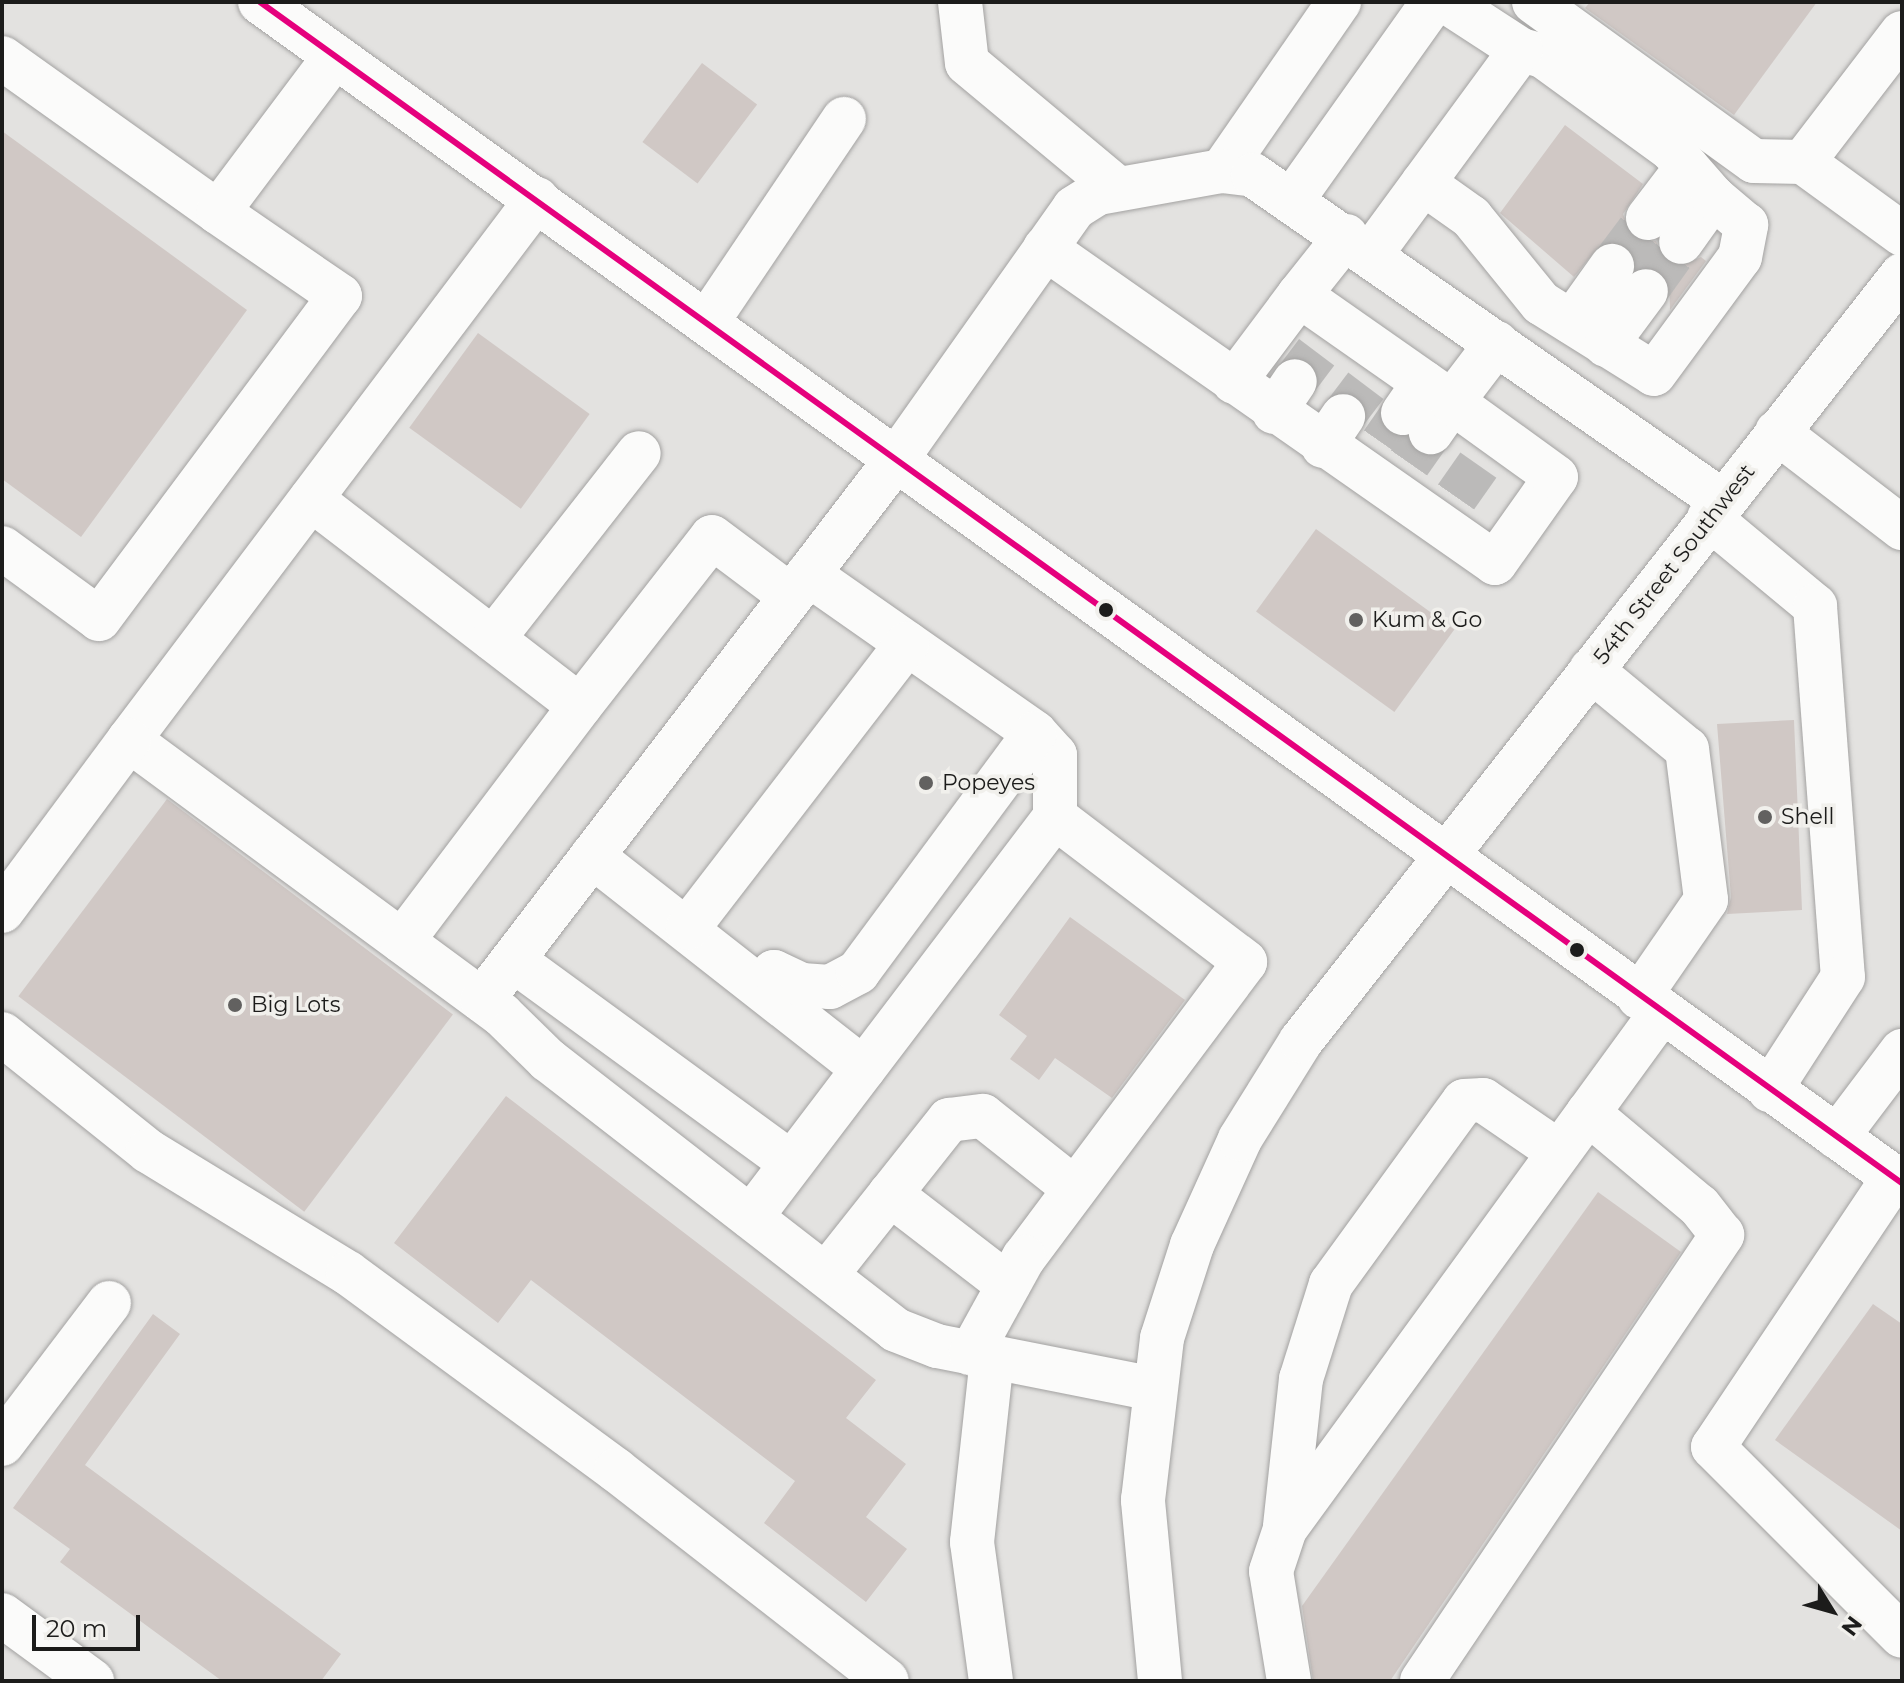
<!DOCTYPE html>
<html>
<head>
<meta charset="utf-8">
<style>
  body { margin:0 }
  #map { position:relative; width:1904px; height:1683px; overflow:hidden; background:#e3e2e0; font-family:Montserrat,sans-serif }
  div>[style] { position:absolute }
  .building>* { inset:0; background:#d0c8c5; transform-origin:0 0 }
  .minor-tunnel>* { height:44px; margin-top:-22px; transform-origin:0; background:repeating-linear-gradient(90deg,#bbbab9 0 44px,transparent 0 66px) }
  .roads { filter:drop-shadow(0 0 2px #a3a2a1) drop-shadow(0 0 2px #a3a2a1) }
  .minor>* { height:44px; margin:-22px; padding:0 22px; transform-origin:22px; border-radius:22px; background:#fbfbfa }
  .major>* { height:44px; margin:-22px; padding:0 22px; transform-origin:22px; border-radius:22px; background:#fbfbfa }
  .bus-1>* { height:6px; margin:-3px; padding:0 3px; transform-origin:3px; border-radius:3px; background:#e5007d }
  .dots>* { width:22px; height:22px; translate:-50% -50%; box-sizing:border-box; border:4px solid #f1f0ec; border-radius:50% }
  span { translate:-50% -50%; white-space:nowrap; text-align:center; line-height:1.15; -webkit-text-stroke:7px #f1f0ec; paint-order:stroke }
  .street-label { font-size:22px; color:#1c1c1b }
  .poi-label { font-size:22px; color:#1c1c1b }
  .left { translate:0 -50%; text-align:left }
  .frame { position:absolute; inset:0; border:4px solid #1c1c1b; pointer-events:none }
  .north { position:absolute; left:1792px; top:1571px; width:80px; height:80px; -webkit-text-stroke:6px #f1f0ec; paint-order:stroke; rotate:127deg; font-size:22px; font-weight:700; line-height:32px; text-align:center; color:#1c1c1b }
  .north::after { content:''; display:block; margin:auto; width:28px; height:36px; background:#1c1c1b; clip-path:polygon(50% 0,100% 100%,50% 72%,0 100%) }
  .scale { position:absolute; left:32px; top:1615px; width:108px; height:36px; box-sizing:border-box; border:4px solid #1c1c1b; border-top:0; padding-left:10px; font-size:24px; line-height:28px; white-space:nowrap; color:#1c1c1b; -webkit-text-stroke:6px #f1f0ec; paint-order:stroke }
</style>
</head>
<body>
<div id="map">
  <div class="building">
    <div style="clip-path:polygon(1590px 2px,1817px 2px,1734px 115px,1585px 8px)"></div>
    <div style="left:702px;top:63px;width:69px;height:99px;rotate:37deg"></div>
    <div style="clip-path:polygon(1565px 125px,1643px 184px,1623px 214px,1632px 237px,1656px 241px,1666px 262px,1678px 267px,1701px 257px,1706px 261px,1670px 310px,1669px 280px,1660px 271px,1637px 268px,1626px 245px,1601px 244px,1574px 277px,1500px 213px)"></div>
    <div style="clip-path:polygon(2px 131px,247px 310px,81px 537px,2px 479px)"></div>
    <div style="left:478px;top:333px;width:138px;height:117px;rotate:36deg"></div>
    <div style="left:1316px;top:529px;width:171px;height:102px;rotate:36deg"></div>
    <div style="clip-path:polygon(1794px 720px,1802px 910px,1727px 914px,1731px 897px,1717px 724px)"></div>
    <div style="left:167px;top:799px;width:358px;height:247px;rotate:37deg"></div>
    <div style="clip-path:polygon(1070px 917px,1185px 1000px,1112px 1098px,1055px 1058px,1039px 1080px,1010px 1059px,1027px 1036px,999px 1015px)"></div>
    <div style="clip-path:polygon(506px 1096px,876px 1380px,846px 1418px,906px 1464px,866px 1517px,907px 1549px,866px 1602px,764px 1523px,795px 1481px,531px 1280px,498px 1323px,394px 1243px)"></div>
    <div style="clip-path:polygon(1598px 1192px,1681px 1252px,1390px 1681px,1313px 1681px,1302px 1606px)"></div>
    <div style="clip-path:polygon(1873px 1304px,1902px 1324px,1902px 1531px,1775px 1440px)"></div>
    <div style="clip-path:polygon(153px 1314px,180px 1334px,85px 1465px,341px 1654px,321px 1681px,222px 1681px,60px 1562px,70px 1549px,13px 1508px)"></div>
  </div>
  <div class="minor-tunnel">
    <div style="left:1612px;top:266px;width:60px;rotate:-53.1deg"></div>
    <div style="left:1646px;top:291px;width:60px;rotate:-54.5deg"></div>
    <div style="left:1295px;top:381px;width:36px;rotate:-53deg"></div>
    <div style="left:1343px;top:416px;width:38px;rotate:-53deg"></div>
    <div style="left:1382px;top:443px;width:37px;rotate:-55deg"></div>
    <div style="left:1409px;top:463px;width:38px;rotate:-55deg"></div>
    <div style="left:1456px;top:497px;width:39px;rotate:-55deg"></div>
  </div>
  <div class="roads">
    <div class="minor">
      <div style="left:960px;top:2px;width:61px;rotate:83.5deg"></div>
      <div style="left:967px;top:63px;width:194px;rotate:39.8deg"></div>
      <div style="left:1534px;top:2px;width:271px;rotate:35.9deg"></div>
      <div style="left:1754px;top:161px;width:49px;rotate:1.2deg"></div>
      <div style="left:1902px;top:33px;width:163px;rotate:127.5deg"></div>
      <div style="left:1803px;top:162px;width:122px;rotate:36deg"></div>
      <div style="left:1521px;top:50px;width:23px;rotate:15deg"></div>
      <div style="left:1543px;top:56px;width:158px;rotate:36deg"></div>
      <div style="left:1671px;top:149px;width:64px;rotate:48.8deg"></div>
      <div style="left:1713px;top:197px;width:55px;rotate:125.4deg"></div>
      <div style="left:2px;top:58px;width:265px;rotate:35.5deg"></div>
      <div style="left:1222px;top:171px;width:206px;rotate:-55.3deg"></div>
      <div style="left:1423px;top:183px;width:59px;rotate:35.3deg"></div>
      <div style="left:1471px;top:217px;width:111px;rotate:50.9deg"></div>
      <div style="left:1541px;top:303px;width:133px;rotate:32.1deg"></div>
      <div style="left:1654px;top:374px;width:145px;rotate:-53.7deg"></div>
      <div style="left:1740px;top:257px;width:33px;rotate:-79deg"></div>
      <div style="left:1746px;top:225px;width:43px;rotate:-139.7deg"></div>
      <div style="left:537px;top:199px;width:678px;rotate:127.02deg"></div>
      <div style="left:129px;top:740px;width:463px;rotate:36.4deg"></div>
      <div style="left:502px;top:1015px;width:64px;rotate:44.4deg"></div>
      <div style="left:548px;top:1060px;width:440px;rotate:37.8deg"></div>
      <div style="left:896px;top:1330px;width:44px;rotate:21.3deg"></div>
      <div style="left:937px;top:1346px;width:222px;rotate:11.2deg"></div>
      <div style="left:1293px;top:199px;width:242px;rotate:-54.6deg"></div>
      <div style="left:1648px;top:218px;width:64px;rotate:-52.6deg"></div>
      <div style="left:1346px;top:236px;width:75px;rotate:128.5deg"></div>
      <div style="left:1299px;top:295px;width:187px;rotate:35deg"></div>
      <div style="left:1452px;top:402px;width:37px;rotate:125deg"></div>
      <div style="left:1045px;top:248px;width:549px;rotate:34.99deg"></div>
      <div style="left:1495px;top:563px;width:105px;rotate:-54.7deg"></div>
      <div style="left:1556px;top:477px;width:128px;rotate:-144.2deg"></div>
      <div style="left:1452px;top:402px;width:74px;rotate:-52.7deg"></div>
      <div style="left:1371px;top:254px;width:253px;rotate:-53.7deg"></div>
      <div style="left:1521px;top:50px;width:88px;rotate:-147deg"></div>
      <div style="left:707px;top:322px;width:245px;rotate:-56deg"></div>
      <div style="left:1572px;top:322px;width:69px;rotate:-54.5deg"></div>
      <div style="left:1606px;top:345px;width:67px;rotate:-53.5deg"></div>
      <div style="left:1234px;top:382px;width:109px;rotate:-53.2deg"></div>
      <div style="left:1274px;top:412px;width:37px;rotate:-56deg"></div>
      <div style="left:1403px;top:413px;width:37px;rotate:-55deg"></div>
      <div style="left:1777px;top:432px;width:158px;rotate:37.5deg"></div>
      <div style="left:1323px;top:446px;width:36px;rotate:-56deg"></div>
      <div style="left:311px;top:499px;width:339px;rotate:37.6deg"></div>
      <div style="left:580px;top:706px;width:295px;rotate:127.1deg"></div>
      <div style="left:1709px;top:518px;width:138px;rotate:39.7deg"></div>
      <div style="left:1815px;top:606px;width:372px;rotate:85.7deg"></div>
      <div style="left:1843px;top:977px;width:135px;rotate:122.9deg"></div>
      <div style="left:2px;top:548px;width:120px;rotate:36.2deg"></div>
      <div style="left:99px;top:619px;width:403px;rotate:-53.3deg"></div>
      <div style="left:340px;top:296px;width:148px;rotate:-145.5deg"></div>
      <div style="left:218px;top:212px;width:195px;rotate:-53.1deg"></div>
      <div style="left:808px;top:574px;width:277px;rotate:35deg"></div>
      <div style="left:1035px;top:733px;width:30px;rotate:48deg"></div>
      <div style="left:1055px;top:755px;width:62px;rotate:90deg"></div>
      <div style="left:1055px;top:817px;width:239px;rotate:37.3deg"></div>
      <div style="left:1245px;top:962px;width:369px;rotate:126.8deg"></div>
      <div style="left:1024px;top:1257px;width:110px;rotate:118.9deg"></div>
      <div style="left:493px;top:639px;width:236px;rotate:-51.9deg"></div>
      <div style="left:1591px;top:670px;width:124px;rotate:39.5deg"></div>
      <div style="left:1687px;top:749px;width:152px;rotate:82.8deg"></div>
      <div style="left:1706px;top:900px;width:118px;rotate:124.6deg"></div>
      <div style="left:580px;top:706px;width:214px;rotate:-52deg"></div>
      <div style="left:712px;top:537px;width:99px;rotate:36.8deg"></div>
      <div style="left:592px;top:856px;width:345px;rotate:38.1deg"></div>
      <div style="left:2px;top:911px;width:213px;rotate:-53.4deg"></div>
      <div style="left:688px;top:928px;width:359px;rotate:-52.4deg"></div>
      <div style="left:513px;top:960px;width:344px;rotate:36.1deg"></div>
      <div style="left:762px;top:988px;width:20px;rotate:-53deg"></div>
      <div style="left:774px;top:972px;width:31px;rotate:25deg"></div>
      <div style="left:802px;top:985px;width:28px;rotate:4deg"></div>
      <div style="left:830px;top:987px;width:32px;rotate:-28deg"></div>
      <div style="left:858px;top:972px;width:297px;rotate:-53.5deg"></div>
      <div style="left:482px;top:1000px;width:684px;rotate:-52.54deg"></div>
      <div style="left:898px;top:457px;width:305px;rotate:-54.7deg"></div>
      <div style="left:1074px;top:208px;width:28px;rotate:-32deg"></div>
      <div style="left:1098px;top:193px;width:126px;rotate:-10.1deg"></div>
      <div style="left:1222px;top:171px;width:31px;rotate:7deg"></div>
      <div style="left:1253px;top:175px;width:571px;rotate:34.8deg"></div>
      <div style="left:2px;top:1034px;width:187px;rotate:38.7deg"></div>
      <div style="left:148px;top:1151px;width:234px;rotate:31.4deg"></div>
      <div style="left:348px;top:1273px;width:333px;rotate:36.3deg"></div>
      <div style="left:616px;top:1470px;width:343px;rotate:37.9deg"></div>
      <div style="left:1837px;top:1137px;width:108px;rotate:-52.9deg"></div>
      <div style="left:1894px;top:1177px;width:325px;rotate:123.8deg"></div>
      <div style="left:1713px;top:1447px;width:267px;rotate:45deg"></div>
      <div style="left:890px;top:1194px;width:149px;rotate:37.6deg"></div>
      <div style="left:751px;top:1217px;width:502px;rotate:-52.77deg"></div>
      <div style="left:826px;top:1275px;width:198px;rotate:-51.6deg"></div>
      <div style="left:949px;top:1120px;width:34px;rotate:-7deg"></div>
      <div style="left:983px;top:1116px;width:117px;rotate:38.4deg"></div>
      <div style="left:2px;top:1444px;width:177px;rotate:-52.8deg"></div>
      <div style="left:1285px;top:1526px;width:148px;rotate:-83.8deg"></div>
      <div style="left:1301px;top:1379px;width:100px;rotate:-72.5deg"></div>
      <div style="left:1331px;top:1284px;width:226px;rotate:-54deg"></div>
      <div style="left:1464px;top:1101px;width:19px;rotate:-3deg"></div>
      <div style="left:1483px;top:1100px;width:92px;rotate:34.4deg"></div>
      <div style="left:2px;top:1615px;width:112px;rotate:36.3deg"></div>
      <div style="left:991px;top:1681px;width:140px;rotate:-97.8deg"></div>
      <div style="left:972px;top:1542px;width:185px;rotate:-83.8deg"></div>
      <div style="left:1289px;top:1681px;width:111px;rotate:-99.3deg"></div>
      <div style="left:1271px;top:1571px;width:44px;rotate:-71.6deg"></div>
      <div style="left:1285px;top:1529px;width:638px;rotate:-53.92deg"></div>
      <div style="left:1422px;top:1681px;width:538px;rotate:-56.07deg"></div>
      <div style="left:1722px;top:1235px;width:37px;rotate:-128deg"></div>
      <div style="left:1699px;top:1206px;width:145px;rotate:-140deg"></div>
    </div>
    <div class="major">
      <div style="left:260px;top:2px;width:2023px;rotate:35.73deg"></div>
      <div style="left:1160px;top:1681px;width:182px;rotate:-95.4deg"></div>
      <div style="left:1143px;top:1500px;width:163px;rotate:-83.3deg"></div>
      <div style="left:1162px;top:1338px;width:98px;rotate:-72.1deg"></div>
      <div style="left:1192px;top:1245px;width:116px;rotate:-65.6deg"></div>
      <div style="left:1240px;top:1139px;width:115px;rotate:-58.1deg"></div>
      <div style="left:1301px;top:1041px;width:974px;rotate:-51.88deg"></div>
    </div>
  </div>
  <div class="bus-1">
    <div style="left:260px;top:2px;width:2023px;rotate:35.73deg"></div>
  </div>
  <div class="dots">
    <div style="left:1106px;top:610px;background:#1c1c1b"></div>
    <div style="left:1356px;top:620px;background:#626160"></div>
    <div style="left:926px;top:783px;background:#626160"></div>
    <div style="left:1765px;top:817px;background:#626160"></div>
    <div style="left:1577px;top:950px;background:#1c1c1b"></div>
    <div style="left:235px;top:1005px;background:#626160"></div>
  </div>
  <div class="street-label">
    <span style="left:1674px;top:564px;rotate:-52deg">54th Street Southwest</span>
  </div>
  <div class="poi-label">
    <span class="left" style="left:1372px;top:620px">Kum &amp; Go</span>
    <span class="left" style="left:942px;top:783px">Popeyes</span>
    <span class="left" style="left:1781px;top:817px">Shell</span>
    <span class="left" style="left:251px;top:1005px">Big Lots</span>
  </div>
  <div class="frame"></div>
  <div class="north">N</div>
  <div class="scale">20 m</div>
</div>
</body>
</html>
